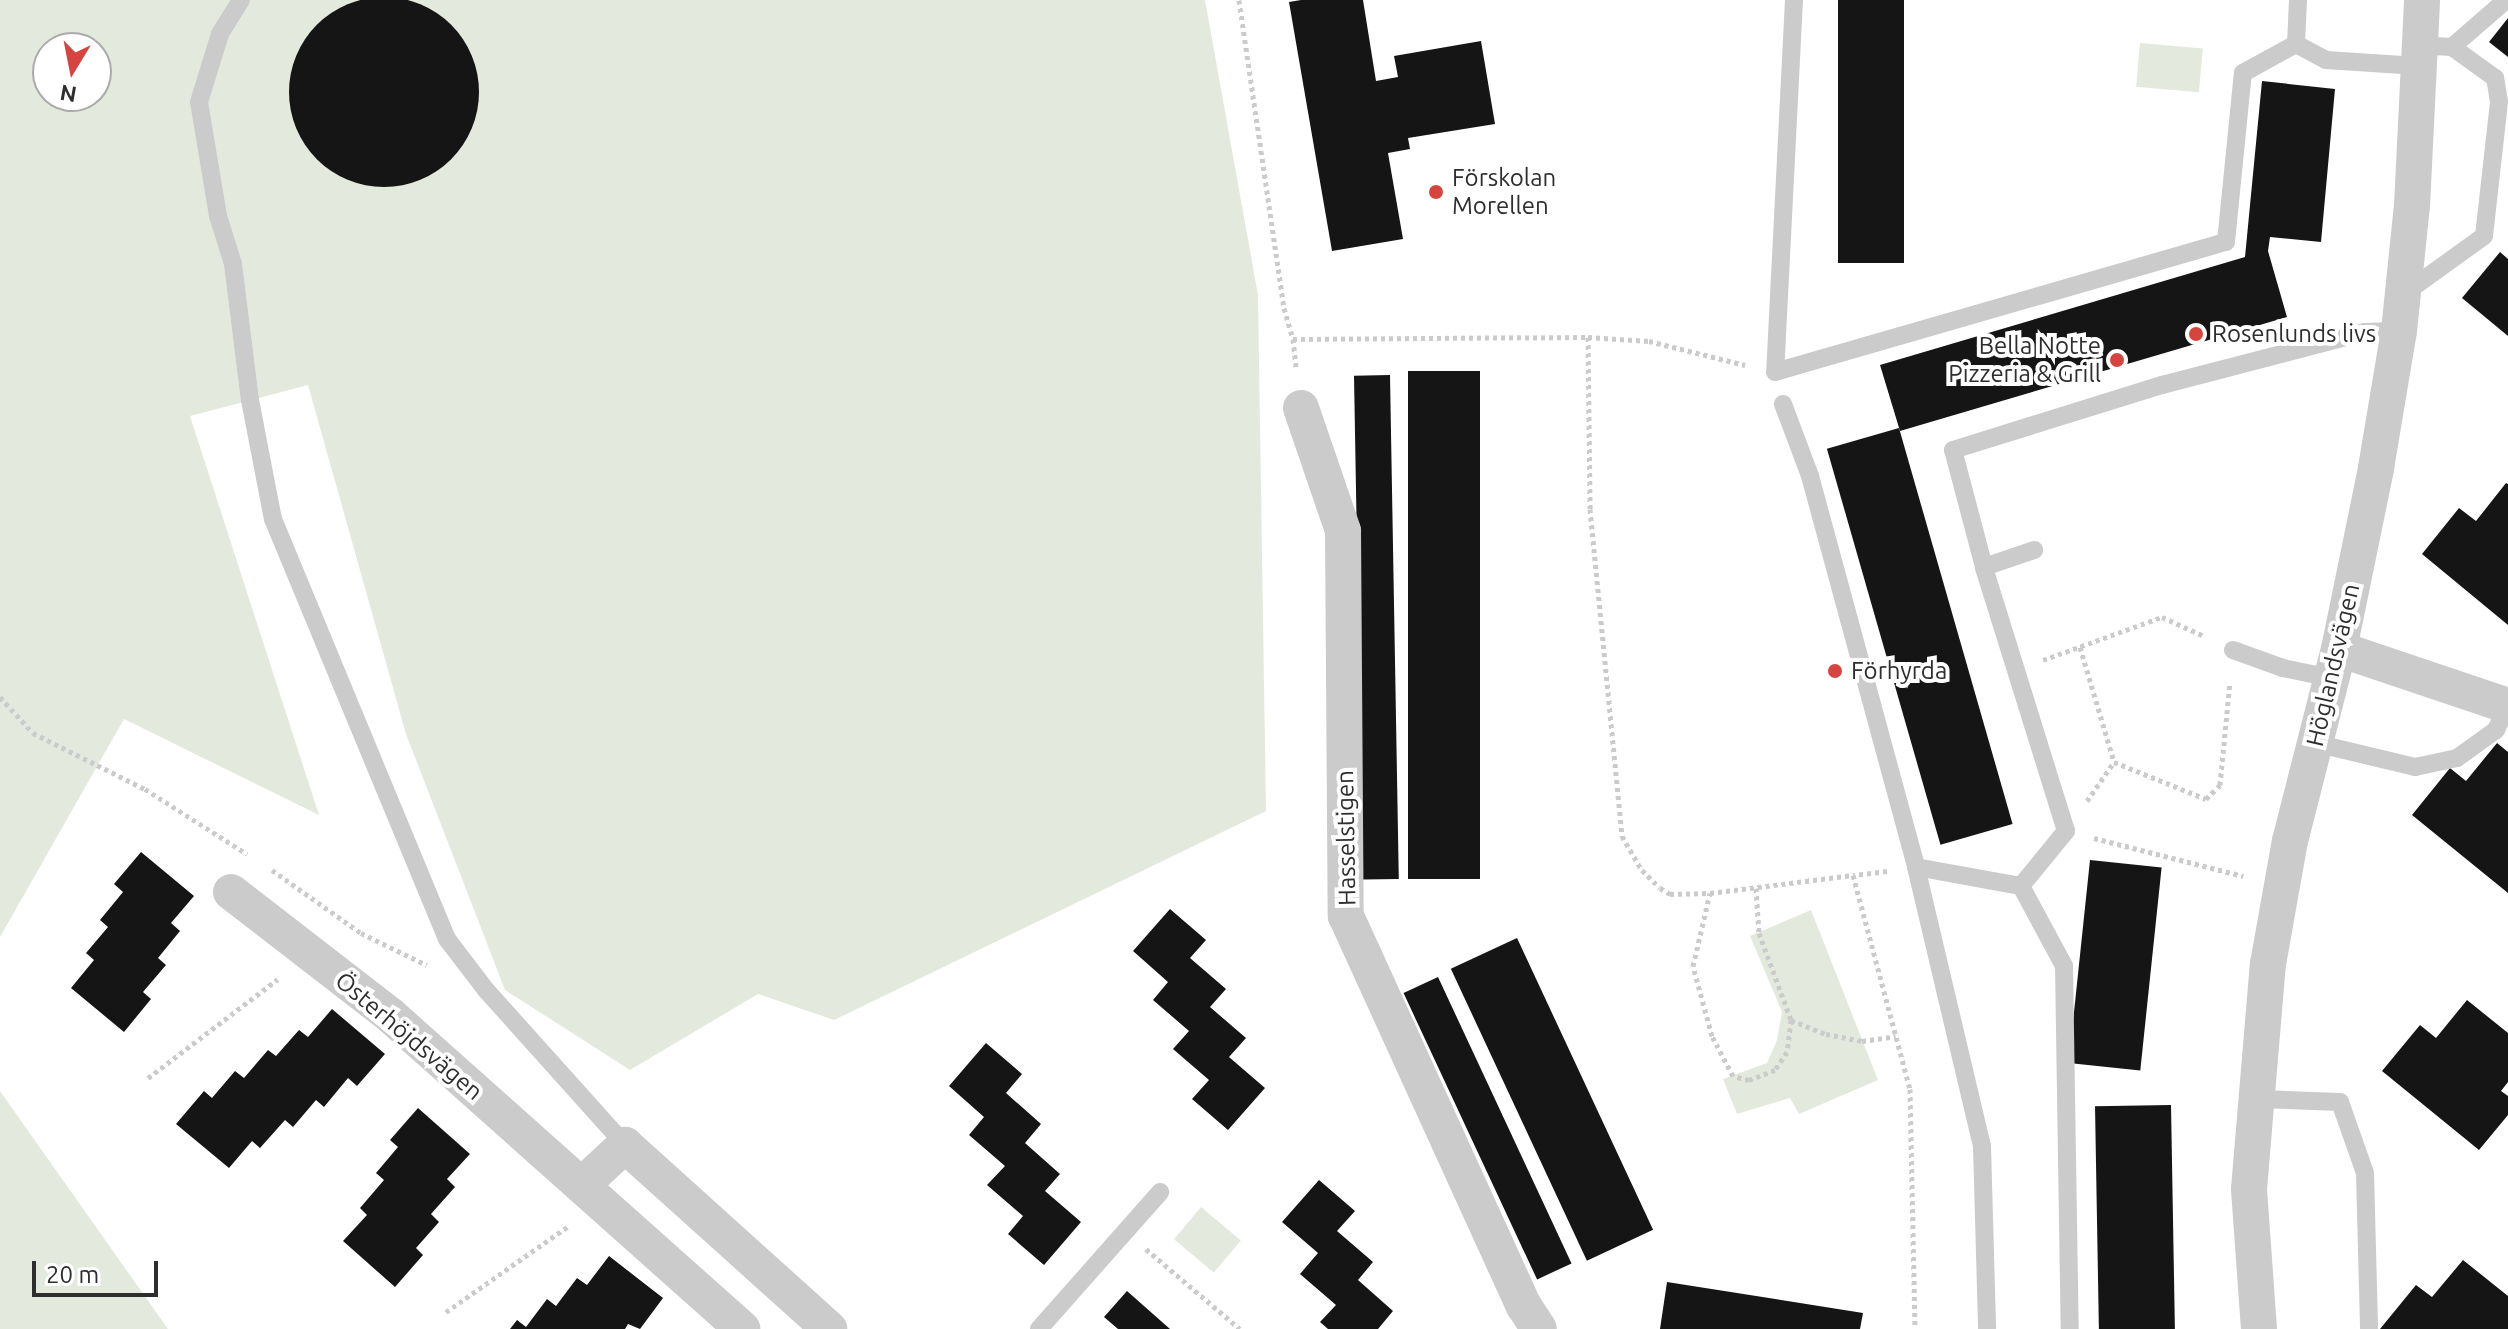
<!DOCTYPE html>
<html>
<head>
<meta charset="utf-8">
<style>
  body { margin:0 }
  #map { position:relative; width:2508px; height:1329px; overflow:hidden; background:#fff; font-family:Ubuntu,sans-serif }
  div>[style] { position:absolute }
  .green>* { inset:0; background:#e3eadd; transform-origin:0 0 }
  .building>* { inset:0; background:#151515; transform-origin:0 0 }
  .round { border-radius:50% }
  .path>* { height:5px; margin-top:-2.5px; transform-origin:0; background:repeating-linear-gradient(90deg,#cbcbcb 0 4px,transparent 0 8px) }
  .service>* { height:18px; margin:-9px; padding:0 9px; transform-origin:9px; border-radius:9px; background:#cbcbcb }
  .minor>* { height:36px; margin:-18px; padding:0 18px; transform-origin:18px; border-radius:18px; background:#cbcbcb }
  .dots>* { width:22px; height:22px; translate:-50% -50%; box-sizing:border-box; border:4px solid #fff; border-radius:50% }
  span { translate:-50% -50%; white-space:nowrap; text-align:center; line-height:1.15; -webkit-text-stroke:8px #fff; paint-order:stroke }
  .poi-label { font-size:24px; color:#2e2e2e }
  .left { translate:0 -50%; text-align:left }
  .right { translate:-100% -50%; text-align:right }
  .street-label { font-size:24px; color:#2e2e2e }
  .north { position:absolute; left:32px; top:32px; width:80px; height:80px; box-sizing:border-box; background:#fff; border:2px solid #ababab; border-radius:50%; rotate:190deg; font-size:22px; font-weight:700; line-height:32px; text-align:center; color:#2e2e2e }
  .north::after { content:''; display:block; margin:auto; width:28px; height:36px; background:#d6443f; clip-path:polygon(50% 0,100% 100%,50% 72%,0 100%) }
  .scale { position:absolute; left:32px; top:1261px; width:126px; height:36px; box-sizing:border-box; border:4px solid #2e2e2e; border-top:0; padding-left:10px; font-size:24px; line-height:28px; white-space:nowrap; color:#2e2e2e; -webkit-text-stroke:6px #fff; paint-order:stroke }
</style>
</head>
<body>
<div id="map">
  <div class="green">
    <div style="clip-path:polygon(evenodd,0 0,1205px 0,1258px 295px,1266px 811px,834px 1020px,758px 994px,630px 1070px,505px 990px,406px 734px,308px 385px,190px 416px,319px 815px,124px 719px,0 937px,0 0,48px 48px,96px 48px,96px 96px,48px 96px,48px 48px)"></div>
    <div style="left:2140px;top:43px;width:63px;height:44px;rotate:5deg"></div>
    <div style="clip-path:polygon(1811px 910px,1878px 1080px,1799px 1114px,1790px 1098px,1737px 1114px,1723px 1079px,1767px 1063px,1777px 1040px,1782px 1012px,1750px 936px)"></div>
    <div style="clip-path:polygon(0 1091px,168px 1329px,0 1329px)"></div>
    <div style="left:1201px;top:1207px;width:52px;height:42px;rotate:40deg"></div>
  </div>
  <div class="building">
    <div class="round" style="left:289px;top:-3px;width:190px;height:190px"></div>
    <div style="clip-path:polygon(1301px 0,1363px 0,1376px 81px,1398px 77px,1394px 56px,1481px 41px,1495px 124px,1408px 138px,1410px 149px,1388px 153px,1403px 239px,1332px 251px,1289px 2px)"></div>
    <div style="left:1838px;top:0;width:66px;height:263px"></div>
    <div style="clip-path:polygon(2508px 18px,2508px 57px,2489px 42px)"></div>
    <div style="clip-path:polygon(2262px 81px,2335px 89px,2321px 242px,2270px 237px,2268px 251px,2287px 317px,1900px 431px,1880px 365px,2245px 257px)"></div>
    <div style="clip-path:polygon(2500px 252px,2508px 259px,2508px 336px,2462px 298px)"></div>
    <div style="left:1408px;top:371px;width:72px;height:508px"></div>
    <div style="left:1390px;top:375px;width:504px;height:36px;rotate:89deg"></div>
    <div style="left:1899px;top:428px;width:412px;height:75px;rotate:74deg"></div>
    <div style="clip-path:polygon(2506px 483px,2508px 484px,2508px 625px,2422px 554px,2459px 508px,2476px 521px)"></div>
    <div style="clip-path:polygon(2497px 743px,2508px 752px,2508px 893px,2412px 815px,2450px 768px,2466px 781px)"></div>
    <div style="clip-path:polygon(141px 852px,194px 896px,171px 923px,180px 931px,158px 958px,166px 965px,143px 992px,151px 999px,124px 1032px,71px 988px,94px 960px,86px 953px,108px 927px,100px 920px,123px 892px,114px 884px)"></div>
    <div style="left:2090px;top:860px;width:72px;height:204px;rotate:6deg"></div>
    <div style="clip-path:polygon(1170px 909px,1206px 940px,1190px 958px,1226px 989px,1210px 1007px,1246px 1038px,1229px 1057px,1265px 1088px,1228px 1130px,1192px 1099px,1209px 1080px,1173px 1049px,1189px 1031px,1153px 1000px,1168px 982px,1133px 951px)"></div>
    <div style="left:1517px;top:938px;width:322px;height:73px;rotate:65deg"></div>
    <div style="left:1438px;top:977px;width:316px;height:38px;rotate:65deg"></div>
    <div style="clip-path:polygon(2467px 1000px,2508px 1033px,2508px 1082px,2501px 1091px,2508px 1096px,2508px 1115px,2479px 1150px,2382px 1071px,2420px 1025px,2436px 1038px)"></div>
    <div style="clip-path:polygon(332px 1009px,385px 1054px,357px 1086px,348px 1078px,324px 1107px,316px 1100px,293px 1127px,285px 1120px,260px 1148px,252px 1141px,229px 1168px,176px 1124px,204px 1091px,212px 1098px,235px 1071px,244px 1078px,268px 1050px,276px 1056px,299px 1030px,308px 1037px)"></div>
    <div style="clip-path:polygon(986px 1043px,1022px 1074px,1006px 1093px,1041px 1124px,1025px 1143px,1060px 1174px,1045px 1191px,1081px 1222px,1044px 1265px,1008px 1234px,1023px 1216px,987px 1185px,1005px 1166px,969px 1135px,984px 1117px,949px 1086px)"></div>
    <div style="left:2171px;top:1105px;width:224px;height:76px;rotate:89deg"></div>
    <div style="clip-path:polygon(418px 1108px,470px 1154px,447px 1179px,455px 1187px,431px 1214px,439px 1222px,416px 1248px,423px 1255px,395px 1287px,343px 1241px,367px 1215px,360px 1208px,384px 1180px,376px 1173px,398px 1147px,390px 1140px)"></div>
    <div style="clip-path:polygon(1319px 1180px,1355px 1211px,1337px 1231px,1373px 1262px,1358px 1280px,1393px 1311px,1378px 1329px,1328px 1329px,1320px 1322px,1336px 1305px,1300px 1274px,1318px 1253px,1282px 1222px)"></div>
    <div style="clip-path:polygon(609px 1256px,663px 1298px,640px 1329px,628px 1324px,625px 1329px,510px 1329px,517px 1320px,526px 1327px,547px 1299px,556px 1306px,577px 1278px,587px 1285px)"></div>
    <div style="clip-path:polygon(2463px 1260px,2508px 1296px,2508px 1329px,2380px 1329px,2416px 1285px,2432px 1297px)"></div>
    <div style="clip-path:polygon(1667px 1282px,1863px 1313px,1860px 1329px,1660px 1329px)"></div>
    <div style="clip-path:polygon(1127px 1291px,1170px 1329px,1118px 1329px,1104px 1317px)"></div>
  </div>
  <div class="path">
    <div style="left:1239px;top:0;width:311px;rotate:81.7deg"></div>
    <div style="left:1284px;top:308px;width:32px;rotate:74deg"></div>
    <div style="left:1293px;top:339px;width:31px;rotate:84deg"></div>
    <div style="left:1588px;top:337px;width:172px;rotate:89.3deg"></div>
    <div style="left:1590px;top:509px;width:329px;rotate:84.4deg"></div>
    <div style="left:1622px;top:836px;width:39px;rotate:60deg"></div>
    <div style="left:1642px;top:870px;width:25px;rotate:45deg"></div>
    <div style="left:1660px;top:888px;width:12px;rotate:31deg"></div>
    <div style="left:1670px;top:894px;width:40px;rotate:-1.4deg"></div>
    <div style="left:1293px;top:339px;width:295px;rotate:-0.4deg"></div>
    <div style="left:1588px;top:337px;width:61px;rotate:3.8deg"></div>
    <div style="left:1649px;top:341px;width:99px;rotate:14deg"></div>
    <div style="left:2080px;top:647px;width:120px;rotate:73.5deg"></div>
    <div style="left:2114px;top:762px;width:99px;rotate:21.9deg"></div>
    <div style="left:2206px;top:799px;width:20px;rotate:-45deg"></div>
    <div style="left:2220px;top:785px;width:103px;rotate:-84.5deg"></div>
    <div style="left:2043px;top:660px;width:127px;rotate:-19.9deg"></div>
    <div style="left:2162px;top:617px;width:48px;rotate:24.4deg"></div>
    <div style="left:0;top:697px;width:49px;rotate:47.5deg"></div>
    <div style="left:33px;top:733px;width:125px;rotate:26.6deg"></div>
    <div style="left:145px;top:789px;width:121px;rotate:32.5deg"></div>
    <div style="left:2087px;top:801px;width:47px;rotate:-55.3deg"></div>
    <div style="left:2094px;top:838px;width:154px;rotate:14.3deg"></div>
    <div style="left:272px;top:870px;width:109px;rotate:35.3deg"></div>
    <div style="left:361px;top:933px;width:73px;rotate:25.9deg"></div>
    <div style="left:1887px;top:871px;width:34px;rotate:173deg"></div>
    <div style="left:1853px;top:875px;width:221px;rotate:75.1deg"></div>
    <div style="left:1910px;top:1089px;width:240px;rotate:88.8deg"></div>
    <div style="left:1756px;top:888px;width:45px;rotate:86.2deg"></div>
    <div style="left:1759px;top:933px;width:93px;rotate:69.8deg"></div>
    <div style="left:1791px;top:1020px;width:32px;rotate:97deg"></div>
    <div style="left:1787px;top:1052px;width:22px;rotate:124deg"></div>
    <div style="left:1775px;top:1070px;width:28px;rotate:159deg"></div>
    <div style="left:1749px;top:1080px;width:16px;rotate:-166deg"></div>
    <div style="left:1733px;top:1076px;width:45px;rotate:-117.7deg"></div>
    <div style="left:1712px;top:1036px;width:73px;rotate:-105.2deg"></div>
    <div style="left:1693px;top:966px;width:75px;rotate:-76.9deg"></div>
    <div style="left:1710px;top:893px;width:144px;rotate:-7.2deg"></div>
    <div style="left:1791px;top:1020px;width:38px;rotate:22deg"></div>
    <div style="left:1826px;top:1034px;width:37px;rotate:11deg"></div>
    <div style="left:1862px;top:1041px;width:34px;rotate:-8deg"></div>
    <div style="left:148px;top:1078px;width:163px;rotate:-37.3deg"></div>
    <div style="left:1146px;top:1249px;width:123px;rotate:40.4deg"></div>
    <div style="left:446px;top:1312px;width:151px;rotate:-35.1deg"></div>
  </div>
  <div class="service">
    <div style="left:241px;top:0;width:40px;rotate:122deg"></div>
    <div style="left:220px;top:34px;width:71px;rotate:107.2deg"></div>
    <div style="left:199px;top:102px;width:116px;rotate:80.5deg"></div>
    <div style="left:218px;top:216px;width:50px;rotate:72.6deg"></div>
    <div style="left:233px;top:264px;width:137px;rotate:82.9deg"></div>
    <div style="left:250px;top:400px;width:121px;rotate:79.1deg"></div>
    <div style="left:273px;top:519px;width:455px;rotate:67.5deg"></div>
    <div style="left:447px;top:939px;width:64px;rotate:52.6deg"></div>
    <div style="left:486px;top:990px;width:208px;rotate:48.1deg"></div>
    <div style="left:1794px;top:0;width:372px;rotate:92.9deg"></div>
    <div style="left:1775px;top:372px;width:469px;rotate:-16.1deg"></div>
    <div style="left:2226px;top:242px;width:170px;rotate:-84.3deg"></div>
    <div style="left:2243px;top:73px;width:60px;rotate:-28.7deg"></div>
    <div style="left:2298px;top:0;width:44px;rotate:92.6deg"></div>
    <div style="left:2296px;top:44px;width:34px;rotate:28deg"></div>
    <div style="left:2326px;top:60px;width:92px;rotate:3.7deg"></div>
    <div style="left:2452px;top:47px;width:72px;rotate:-41deg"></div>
    <div style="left:2405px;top:293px;width:97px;rotate:-35.8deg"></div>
    <div style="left:2484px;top:236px;width:135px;rotate:-83.6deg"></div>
    <div style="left:2499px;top:102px;width:24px;rotate:-99deg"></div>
    <div style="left:2495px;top:78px;width:53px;rotate:-144.2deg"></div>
    <div style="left:2452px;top:47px;width:33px;rotate:-177deg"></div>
    <div style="left:1783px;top:404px;width:77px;rotate:69.4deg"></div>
    <div style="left:1810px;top:476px;width:405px;rotate:74.8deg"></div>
    <div style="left:1916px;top:867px;width:287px;rotate:76.7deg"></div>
    <div style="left:1982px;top:1146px;width:183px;rotate:88.4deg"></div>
    <div style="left:1984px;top:567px;width:53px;rotate:-18.8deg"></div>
    <div style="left:2233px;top:650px;width:53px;rotate:19.8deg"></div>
    <div style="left:2283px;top:668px;width:49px;rotate:11.8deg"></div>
    <div style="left:2315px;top:743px;width:103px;rotate:13.5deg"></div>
    <div style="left:2415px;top:767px;width:43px;rotate:-12.1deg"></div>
    <div style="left:2457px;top:758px;width:48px;rotate:-35.7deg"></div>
    <div style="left:2496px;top:730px;width:26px;rotate:-65deg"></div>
    <div style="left:1916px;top:867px;width:107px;rotate:10.3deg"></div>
    <div style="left:2021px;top:886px;width:91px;rotate:61.7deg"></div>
    <div style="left:2064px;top:966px;width:363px;rotate:89.1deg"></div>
    <div style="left:2021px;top:886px;width:71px;rotate:-50.7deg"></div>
    <div style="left:2066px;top:831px;width:276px;rotate:-107.3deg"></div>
    <div style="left:1984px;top:567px;width:121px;rotate:-104.8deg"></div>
    <div style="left:1953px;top:450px;width:219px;rotate:-17.3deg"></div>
    <div style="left:2162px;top:385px;width:210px;rotate:-14.6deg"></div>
    <div style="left:2365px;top:332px;width:34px;rotate:-2deg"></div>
    <div style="left:2259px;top:1099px;width:81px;rotate:2.1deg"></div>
    <div style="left:2340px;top:1102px;width:75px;rotate:70.6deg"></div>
    <div style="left:2365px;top:1173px;width:156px;rotate:88.5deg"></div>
    <div style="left:1039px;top:1329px;width:183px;rotate:-48.5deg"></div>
  </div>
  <div class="minor">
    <div style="left:1301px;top:408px;width:130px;rotate:71.1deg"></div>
    <div style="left:1343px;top:531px;width:385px;rotate:89.6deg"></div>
    <div style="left:1346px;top:916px;width:429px;rotate:65.5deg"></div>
    <div style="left:1524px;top:1306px;width:27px;rotate:57deg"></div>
    <div style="left:2339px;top:649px;width:178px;rotate:18.6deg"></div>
    <div style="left:231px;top:892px;width:201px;rotate:37.7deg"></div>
    <div style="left:390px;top:1015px;width:472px;rotate:41.7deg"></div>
    <div style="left:582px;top:1185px;width:59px;rotate:-42.9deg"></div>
    <div style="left:625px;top:1145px;width:275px;rotate:42deg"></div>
    <div style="left:2259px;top:1329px;width:140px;rotate:-94.1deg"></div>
    <div style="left:2249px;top:1189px;width:226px;rotate:-85.2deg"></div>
    <div style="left:2268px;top:964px;width:125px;rotate:-79.9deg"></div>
    <div style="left:2290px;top:841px;width:198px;rotate:-75.7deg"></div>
    <div style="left:2339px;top:649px;width:185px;rotate:-78.4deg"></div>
    <div style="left:2376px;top:468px;width:139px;rotate:-80.5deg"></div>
    <div style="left:2399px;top:331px;width:126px;rotate:-84.1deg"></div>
    <div style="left:2412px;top:206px;width:206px;rotate:-87.2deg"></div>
  </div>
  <div class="dots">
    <div style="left:1436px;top:192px;background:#d6443f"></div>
    <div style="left:2196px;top:334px;background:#d6443f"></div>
    <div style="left:2117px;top:360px;background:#d6443f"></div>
    <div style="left:1835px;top:671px;background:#d6443f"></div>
  </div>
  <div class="poi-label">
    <span class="left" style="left:1452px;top:192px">Förskolan<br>Morellen</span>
    <span class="left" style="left:2212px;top:334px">Rosenlunds livs</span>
    <span class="right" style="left:2101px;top:360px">Bella Notte<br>Pizzeria &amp; Grill</span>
    <span class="left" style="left:1851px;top:671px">Förhyrda</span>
  </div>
  <div class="street-label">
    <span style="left:2333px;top:665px;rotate:-77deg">Höglandsvägen</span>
    <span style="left:1346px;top:838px;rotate:-91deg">Hasselstigen</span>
    <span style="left:409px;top:1036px;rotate:40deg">Österhöjdsvägen</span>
  </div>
  <div class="north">N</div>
  <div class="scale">20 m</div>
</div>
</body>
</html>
